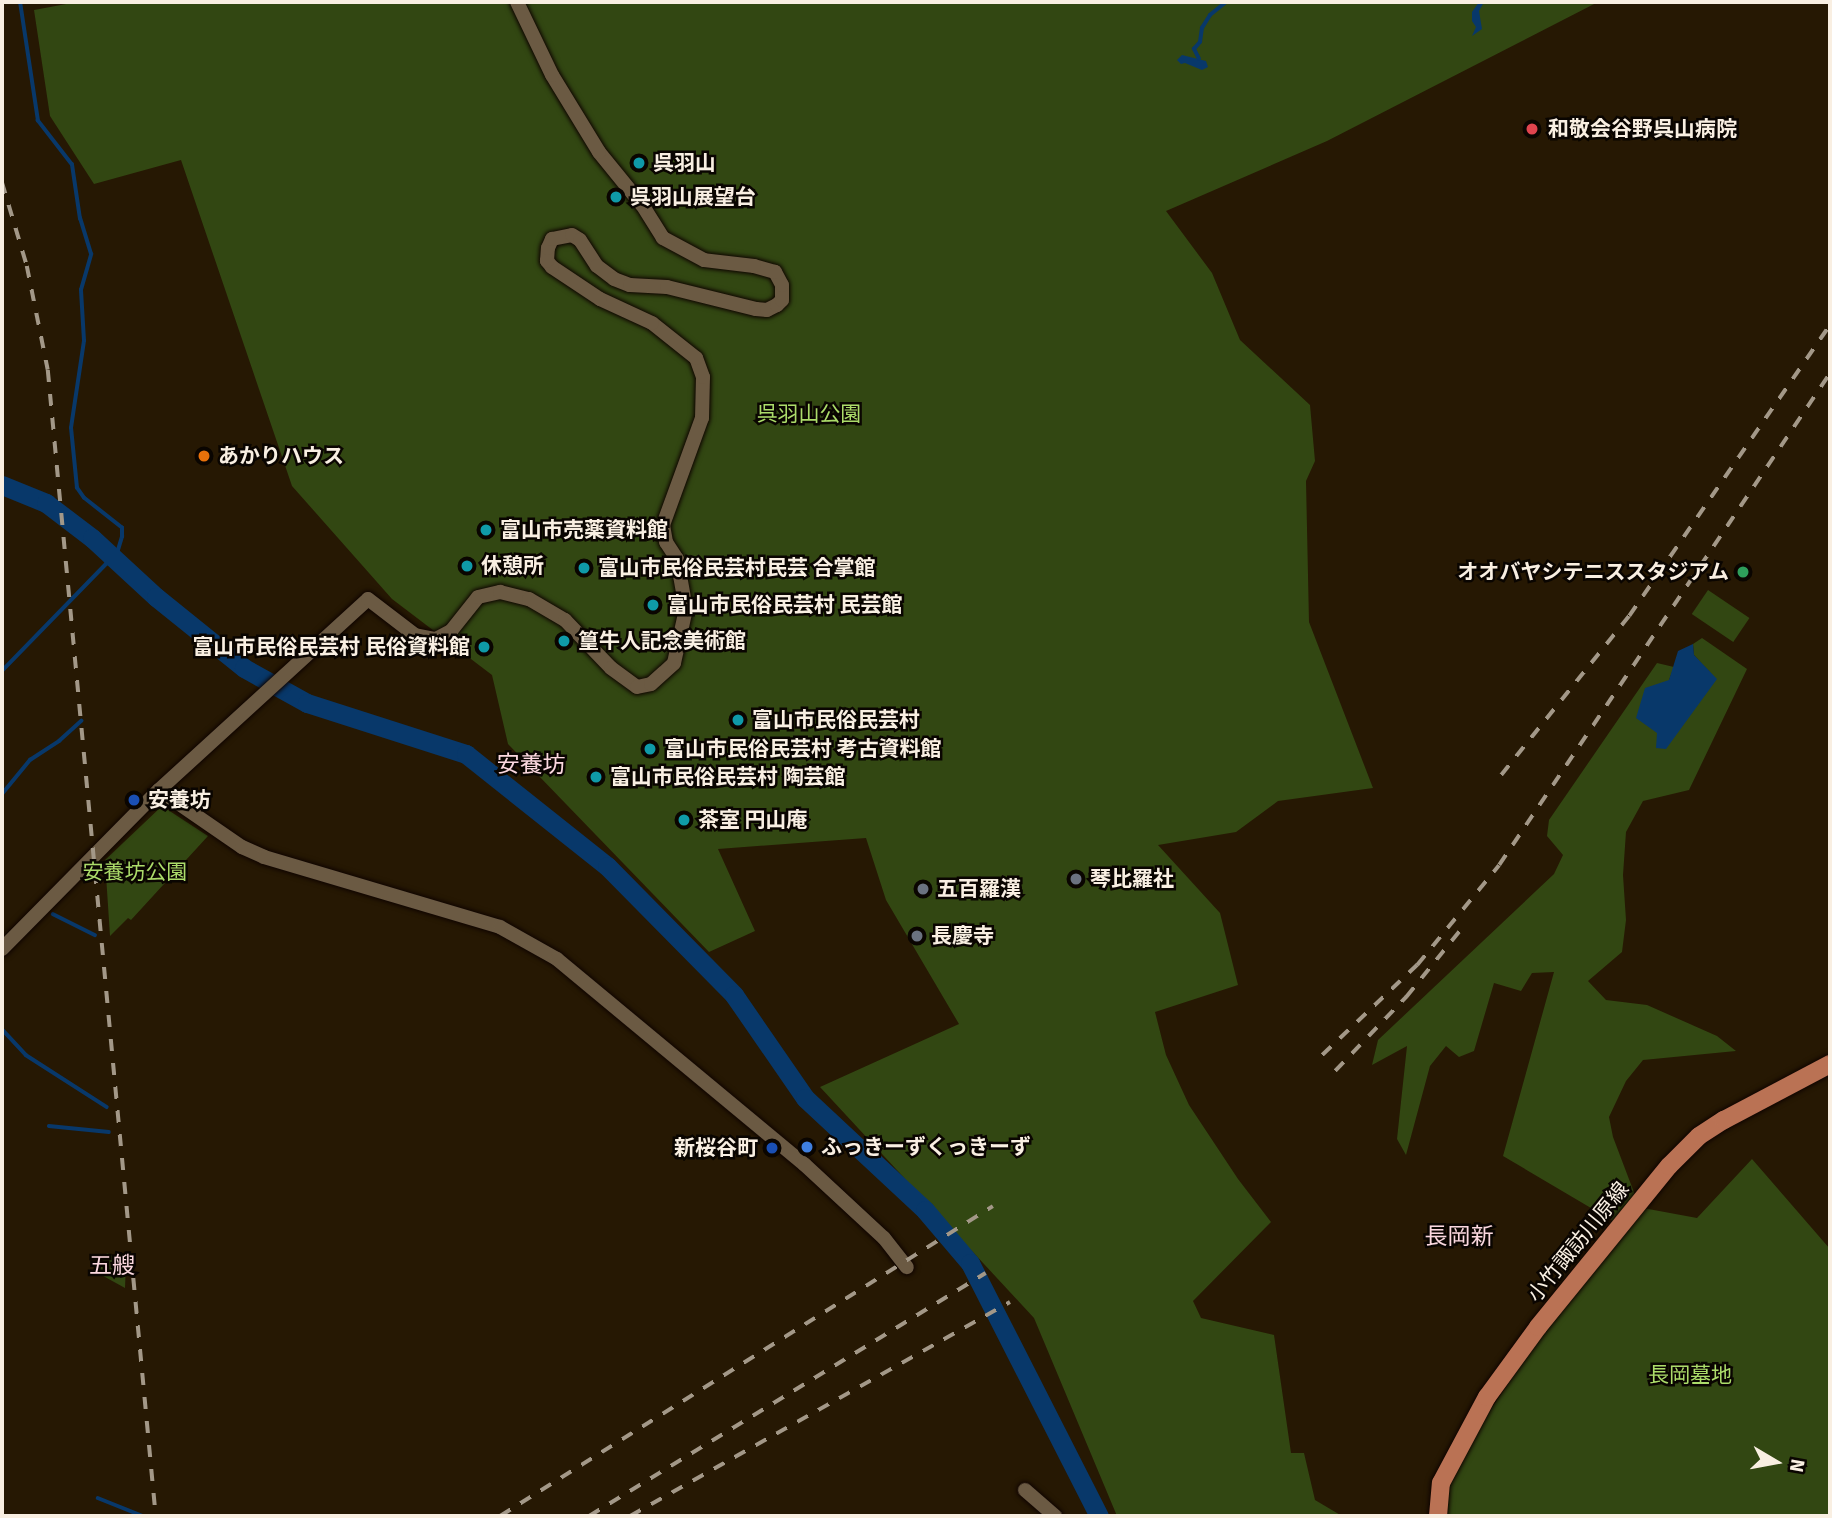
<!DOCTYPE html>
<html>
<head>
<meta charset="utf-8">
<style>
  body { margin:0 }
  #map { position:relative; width:1832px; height:1518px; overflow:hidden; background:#261803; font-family:Signika,"Noto Sans JP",sans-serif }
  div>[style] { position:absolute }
  .green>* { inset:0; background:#324712; transform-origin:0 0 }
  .water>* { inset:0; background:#08386a }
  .stream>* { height:3.5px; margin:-1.75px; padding:0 1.75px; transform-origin:1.75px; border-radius:1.75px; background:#08386a }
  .river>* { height:19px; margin:-9.5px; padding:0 9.5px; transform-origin:9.5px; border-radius:9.5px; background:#08386a }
  .roads { filter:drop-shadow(0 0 2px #0f0400) drop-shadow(0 0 2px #0f0400) }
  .minor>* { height:14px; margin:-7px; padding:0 7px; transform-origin:7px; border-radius:7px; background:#6b5a43 }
  .major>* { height:18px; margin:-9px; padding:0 9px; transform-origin:9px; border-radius:9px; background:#ba7254 }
  .rail>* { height:3.5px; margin-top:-1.75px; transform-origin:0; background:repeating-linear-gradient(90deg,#a39888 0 12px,transparent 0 24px) }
  .dots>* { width:19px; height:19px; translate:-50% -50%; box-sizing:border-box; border:4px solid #0a0501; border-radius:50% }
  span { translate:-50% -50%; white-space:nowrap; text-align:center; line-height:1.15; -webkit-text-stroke:5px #0a0501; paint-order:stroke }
  .poi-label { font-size:21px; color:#f9efe2; font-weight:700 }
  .left { translate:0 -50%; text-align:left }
  .right { translate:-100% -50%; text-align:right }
  .park-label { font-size:21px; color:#acdc6a }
  .street-label { font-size:21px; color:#f9efe2 }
  .neighbourhood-label { font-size:23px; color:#fbd8df }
  .frame { position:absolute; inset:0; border:4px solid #f9efe2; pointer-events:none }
  .north { position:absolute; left:1741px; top:1427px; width:70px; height:70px; -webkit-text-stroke:5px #0a0501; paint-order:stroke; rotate:100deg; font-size:19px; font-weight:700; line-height:28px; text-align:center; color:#f9efe2 }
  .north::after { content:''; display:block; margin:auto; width:24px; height:32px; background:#f9efe2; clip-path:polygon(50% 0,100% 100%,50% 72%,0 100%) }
</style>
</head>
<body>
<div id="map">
  <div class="green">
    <div style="clip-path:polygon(77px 2px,1598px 2px,1327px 141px,1166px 211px,1212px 273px,1240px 340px,1310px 405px,1315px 461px,1306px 481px,1309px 622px,1373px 788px,1278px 801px,1236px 832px,1158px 845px,1220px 913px,1238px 985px,1155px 1012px,1166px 1055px,1189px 1105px,1238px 1179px,1271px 1222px,1193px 1301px,1201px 1318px,1274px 1335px,1291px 1453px,1304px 1453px,1315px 1500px,1342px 1516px,1117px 1516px,1034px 1318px,820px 1087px,959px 1024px,886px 900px,866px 838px,718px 849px,755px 931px,709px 952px,508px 744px,492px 675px,392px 599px,292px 486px,181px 160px,94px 184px,50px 116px,34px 10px)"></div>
    <div style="left:1708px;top:590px;width:50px;height:29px;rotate:34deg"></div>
    <div style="clip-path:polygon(1702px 638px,1747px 669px,1689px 790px,1643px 801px,1626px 832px,1623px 875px,1626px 920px,1622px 952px,1588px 981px,1606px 1000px,1647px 1005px,1717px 1036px,1736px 1051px,1643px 1060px,1626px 1081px,1609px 1117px,1613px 1137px,1635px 1195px,1613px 1221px,1503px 1156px,1554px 972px,1532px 973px,1521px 991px,1494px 983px,1474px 1051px,1459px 1057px,1446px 1046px,1430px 1066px,1406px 1155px,1397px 1139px,1407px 1046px,1372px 1065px,1378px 1040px,1554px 874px,1563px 855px,1547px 836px,1549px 820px,1657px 663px,1674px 667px,1669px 680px,1690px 715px,1716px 679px,1694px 655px,1693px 644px)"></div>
    <div style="clip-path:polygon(162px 806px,208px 836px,131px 920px,128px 918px,110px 936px,105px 860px)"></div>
    <div style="clip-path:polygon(1752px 1159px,1830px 1249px,1830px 1516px,1443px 1516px,1441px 1483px,1537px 1341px,1643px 1208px,1697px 1218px)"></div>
    <div style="clip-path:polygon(107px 1253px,126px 1263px,125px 1288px,96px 1272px)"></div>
  </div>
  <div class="water">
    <div style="clip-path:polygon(1479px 2px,1484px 2px,1479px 11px,1482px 29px,1472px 36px,1476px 27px,1472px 21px,1472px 12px)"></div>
    <div style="clip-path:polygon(1182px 55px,1206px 61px,1208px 67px,1202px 70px,1185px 63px,1181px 64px,1177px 60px)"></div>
    <div style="clip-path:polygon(1693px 644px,1694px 655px,1717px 679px,1666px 749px,1656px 748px,1657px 733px,1636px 718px,1645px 688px,1669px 680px,1678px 651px)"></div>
  </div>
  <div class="stream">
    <div style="left:1199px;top:59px;width:11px;rotate:-117deg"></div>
    <div style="left:1194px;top:49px;width:9px;rotate:-49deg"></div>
    <div style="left:1200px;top:42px;width:14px;rotate:-82deg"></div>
    <div style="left:1202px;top:28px;width:15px;rotate:-58deg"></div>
    <div style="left:1210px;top:15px;width:21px;rotate:-39deg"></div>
    <div style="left:2px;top:671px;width:149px;rotate:-45.8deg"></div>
    <div style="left:106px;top:564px;width:18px;rotate:-49deg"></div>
    <div style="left:118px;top:550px;width:14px;rotate:-73deg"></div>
    <div style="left:122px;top:537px;width:9px;rotate:-90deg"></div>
    <div style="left:122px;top:528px;width:48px;rotate:-141.7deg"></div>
    <div style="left:84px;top:498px;width:12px;rotate:-125deg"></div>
    <div style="left:77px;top:488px;width:60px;rotate:-95.7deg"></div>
    <div style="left:71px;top:428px;width:88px;rotate:-81.5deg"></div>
    <div style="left:84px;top:341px;width:51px;rotate:-93.4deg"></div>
    <div style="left:81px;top:290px;width:37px;rotate:-74deg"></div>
    <div style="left:91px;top:254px;width:37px;rotate:-107deg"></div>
    <div style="left:80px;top:219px;width:55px;rotate:-98.4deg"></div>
    <div style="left:72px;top:165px;width:56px;rotate:-127.7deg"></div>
    <div style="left:38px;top:121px;width:120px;rotate:-98.6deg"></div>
    <div style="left:2px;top:794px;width:44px;rotate:-50.5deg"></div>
    <div style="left:30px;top:760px;width:35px;rotate:-33deg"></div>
    <div style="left:59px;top:741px;width:30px;rotate:-42deg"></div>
    <div style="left:53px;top:914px;width:47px;rotate:26.6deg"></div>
    <div style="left:2px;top:1029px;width:35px;rotate:47deg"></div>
    <div style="left:26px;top:1055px;width:96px;rotate:32.7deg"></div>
    <div style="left:49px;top:1126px;width:60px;rotate:5.7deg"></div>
    <div style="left:98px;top:1498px;width:48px;rotate:21.8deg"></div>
  </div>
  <div class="river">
    <div style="left:2px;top:485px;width:48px;rotate:22.2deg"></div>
    <div style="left:46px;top:503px;width:58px;rotate:37.3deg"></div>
    <div style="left:92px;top:538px;width:87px;rotate:42.7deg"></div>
    <div style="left:156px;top:597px;width:113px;rotate:38.9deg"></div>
    <div style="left:244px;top:668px;width:72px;rotate:29.1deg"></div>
    <div style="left:307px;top:703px;width:167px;rotate:17.8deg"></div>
    <div style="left:466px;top:754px;width:180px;rotate:38.5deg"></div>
    <div style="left:607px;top:866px;width:181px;rotate:45.4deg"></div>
    <div style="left:734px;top:995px;width:125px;rotate:55.4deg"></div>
    <div style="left:805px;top:1098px;width:164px;rotate:43deg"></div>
    <div style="left:925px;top:1210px;width:70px;rotate:49.7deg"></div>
    <div style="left:970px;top:1263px;width:284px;rotate:63deg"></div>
  </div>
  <div class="roads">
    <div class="minor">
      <div style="left:159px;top:790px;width:101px;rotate:34.5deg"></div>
      <div style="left:242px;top:847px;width:24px;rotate:24deg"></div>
      <div style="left:264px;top:857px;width:246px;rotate:16.5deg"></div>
      <div style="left:500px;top:927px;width:65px;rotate:29.3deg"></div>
      <div style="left:557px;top:959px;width:321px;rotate:39.7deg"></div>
      <div style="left:804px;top:1164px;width:109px;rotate:42.8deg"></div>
      <div style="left:884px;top:1238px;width:37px;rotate:52deg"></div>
      <div style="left:2px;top:949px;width:223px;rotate:-45.4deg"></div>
      <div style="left:159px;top:790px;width:283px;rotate:-42.4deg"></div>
      <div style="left:368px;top:599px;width:59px;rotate:37.5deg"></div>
      <div style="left:415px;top:635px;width:21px;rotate:11deg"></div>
      <div style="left:436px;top:639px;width:17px;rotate:-28deg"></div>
      <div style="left:451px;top:631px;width:43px;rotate:-51.5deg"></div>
      <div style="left:478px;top:597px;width:23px;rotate:-13deg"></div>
      <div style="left:500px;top:592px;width:30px;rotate:14deg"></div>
      <div style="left:529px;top:599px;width:42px;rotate:30.3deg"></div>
      <div style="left:565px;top:620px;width:66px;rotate:46.2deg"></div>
      <div style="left:611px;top:668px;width:32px;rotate:36deg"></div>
      <div style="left:637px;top:687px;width:14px;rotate:-12deg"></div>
      <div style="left:651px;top:684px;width:31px;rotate:-42deg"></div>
      <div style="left:674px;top:663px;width:55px;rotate:-77.5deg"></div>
      <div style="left:686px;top:609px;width:51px;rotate:-100.2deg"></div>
      <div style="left:677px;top:559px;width:20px;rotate:-123deg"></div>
      <div style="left:666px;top:542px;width:17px;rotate:-100deg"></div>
      <div style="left:663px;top:525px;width:114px;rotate:-70deg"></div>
      <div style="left:702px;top:418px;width:41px;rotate:-88.6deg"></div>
      <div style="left:703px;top:377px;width:20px;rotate:-110deg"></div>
      <div style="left:696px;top:358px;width:56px;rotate:-141.5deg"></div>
      <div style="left:652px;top:323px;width:57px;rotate:-155.2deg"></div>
      <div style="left:600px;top:299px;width:58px;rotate:-146.3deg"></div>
      <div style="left:552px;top:267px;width:8px;rotate:-130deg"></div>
      <div style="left:547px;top:261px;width:13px;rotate:-86deg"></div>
      <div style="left:548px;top:248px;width:10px;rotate:-66deg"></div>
      <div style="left:552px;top:239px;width:20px;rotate:-11deg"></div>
      <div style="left:572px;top:235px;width:9px;rotate:32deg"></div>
      <div style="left:580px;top:240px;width:31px;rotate:57deg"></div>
      <div style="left:597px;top:266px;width:21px;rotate:37deg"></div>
      <div style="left:614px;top:279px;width:17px;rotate:21deg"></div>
      <div style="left:630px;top:285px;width:37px;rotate:3deg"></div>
      <div style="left:667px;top:287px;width:92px;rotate:13.9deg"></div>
      <div style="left:756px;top:309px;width:11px;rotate:5deg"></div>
      <div style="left:767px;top:310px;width:11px;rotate:-27deg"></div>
      <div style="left:777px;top:305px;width:7px;rotate:-45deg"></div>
      <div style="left:782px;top:300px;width:15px;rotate:-90deg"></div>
      <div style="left:782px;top:285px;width:15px;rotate:-118deg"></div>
      <div style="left:775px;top:272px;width:22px;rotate:-164deg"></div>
      <div style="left:754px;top:266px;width:50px;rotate:-173.2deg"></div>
      <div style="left:704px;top:260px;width:47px;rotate:-151.8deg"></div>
      <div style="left:663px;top:238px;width:39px;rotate:-122deg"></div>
      <div style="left:642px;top:205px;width:68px;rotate:-129.1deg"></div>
      <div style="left:599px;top:152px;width:90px;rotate:-121.4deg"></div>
      <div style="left:552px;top:75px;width:81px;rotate:-115.6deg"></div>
      <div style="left:1025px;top:1490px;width:40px;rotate:41deg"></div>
    </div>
    <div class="major">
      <div style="left:1438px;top:1516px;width:33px;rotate:-85deg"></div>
      <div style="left:1441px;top:1483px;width:98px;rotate:-61.9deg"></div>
      <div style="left:1487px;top:1397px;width:87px;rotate:-53.9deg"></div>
      <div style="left:1538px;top:1327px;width:208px;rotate:-50.9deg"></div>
      <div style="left:1669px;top:1166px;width:42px;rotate:-45deg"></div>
      <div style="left:1699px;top:1136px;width:30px;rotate:-33deg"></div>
      <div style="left:1724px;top:1120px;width:120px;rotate:-27.8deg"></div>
    </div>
  </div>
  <div class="rail">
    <div style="left:2px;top:182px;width:88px;rotate:73.4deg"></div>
    <div style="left:27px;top:266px;width:106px;rotate:78.6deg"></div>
    <div style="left:48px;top:370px;width:1151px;rotate:84.62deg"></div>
    <div style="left:712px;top:742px;width:43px;rotate:10.8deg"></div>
    <div style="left:1501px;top:775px;width:204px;rotate:-51.2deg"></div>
    <div style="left:1629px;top:616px;width:354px;rotate:-55.4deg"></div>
    <div style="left:1322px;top:1055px;width:131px;rotate:-43.5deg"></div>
    <div style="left:1417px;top:965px;width:129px;rotate:-50.6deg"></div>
    <div style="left:1499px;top:865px;width:593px;rotate:-56.07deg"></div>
    <div style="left:1335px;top:1071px;width:103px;rotate:-46.2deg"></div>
    <div style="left:1406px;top:997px;width:89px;rotate:-50.9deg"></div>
    <div style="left:500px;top:1516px;width:582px;rotate:-32.16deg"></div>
    <div style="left:589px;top:1516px;width:465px;rotate:-31.5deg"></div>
    <div style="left:630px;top:1516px;width:436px;rotate:-29.4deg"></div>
  </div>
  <div class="dots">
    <div style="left:1532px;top:129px;background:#e0444e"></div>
    <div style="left:639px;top:163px;background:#0f9aa8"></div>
    <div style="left:616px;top:197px;background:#0f9aa8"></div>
    <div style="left:204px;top:456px;background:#e8710a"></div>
    <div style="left:486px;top:530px;background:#0f9aa8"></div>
    <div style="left:467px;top:566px;background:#0f9aa8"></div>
    <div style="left:584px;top:568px;background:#0f9aa8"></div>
    <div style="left:1743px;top:572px;background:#2e9e5b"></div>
    <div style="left:653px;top:605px;background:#0f9aa8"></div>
    <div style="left:564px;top:641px;background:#0f9aa8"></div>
    <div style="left:484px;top:647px;background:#0f9aa8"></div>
    <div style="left:738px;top:720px;background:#0f9aa8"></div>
    <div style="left:650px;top:749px;background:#0f9aa8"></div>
    <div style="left:596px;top:777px;background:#0f9aa8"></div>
    <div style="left:134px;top:800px;background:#1a4fb4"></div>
    <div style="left:684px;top:820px;background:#0f9aa8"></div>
    <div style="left:1076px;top:879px;background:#6b7280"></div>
    <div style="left:923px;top:889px;background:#6b7280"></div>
    <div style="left:917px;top:936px;background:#6b7280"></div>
    <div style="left:807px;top:1147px;background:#3f7fe0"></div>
    <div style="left:772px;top:1148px;background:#1a4fb4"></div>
  </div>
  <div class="poi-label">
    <span class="left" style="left:1548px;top:129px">和敬会谷野呉山病院</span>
    <span class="left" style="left:653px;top:163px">呉羽山</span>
    <span class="left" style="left:630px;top:197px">呉羽山展望台</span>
    <span class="left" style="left:218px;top:456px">あかりハウス</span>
    <span class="left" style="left:500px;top:530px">富山市売薬資料館</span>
    <span class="left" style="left:481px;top:566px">休憩所</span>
    <span class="left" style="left:598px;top:568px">富山市民俗民芸村民芸 合掌館</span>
    <span class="right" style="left:1729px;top:572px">オオバヤシテニススタジアム</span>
    <span class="left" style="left:667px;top:605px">富山市民俗民芸村 民芸館</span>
    <span class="left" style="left:578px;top:641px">篁牛人記念美術館</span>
    <span class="right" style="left:470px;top:647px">富山市民俗民芸村 民俗資料館</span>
    <span class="left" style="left:752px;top:720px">富山市民俗民芸村</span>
    <span class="left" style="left:664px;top:749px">富山市民俗民芸村 考古資料館</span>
    <span class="left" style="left:610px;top:777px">富山市民俗民芸村 陶芸館</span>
    <span class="left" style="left:148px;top:800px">安養坊</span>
    <span class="left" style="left:698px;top:820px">茶室 円山庵</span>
    <span class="left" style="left:1090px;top:879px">琴比羅社</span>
    <span class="left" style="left:937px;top:889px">五百羅漢</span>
    <span class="left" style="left:931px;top:936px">長慶寺</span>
    <span class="left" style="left:821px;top:1147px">ふっきーずくっきーず</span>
    <span class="right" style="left:758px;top:1148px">新桜谷町</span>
  </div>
  <div class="park-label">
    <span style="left:809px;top:414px">呉羽山公園</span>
    <span style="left:135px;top:872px">安養坊公園</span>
    <span style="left:1690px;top:1375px">長岡墓地</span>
  </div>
  <div class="street-label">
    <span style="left:1578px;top:1242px;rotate:-51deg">小竹諏訪川原線</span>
  </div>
  <div class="neighbourhood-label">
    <span style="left:531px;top:765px">安養坊</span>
    <span style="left:1459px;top:1237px">長岡新</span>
    <span style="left:112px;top:1266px">五艘</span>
  </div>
  <div class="frame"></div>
  <div class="north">N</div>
</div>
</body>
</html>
